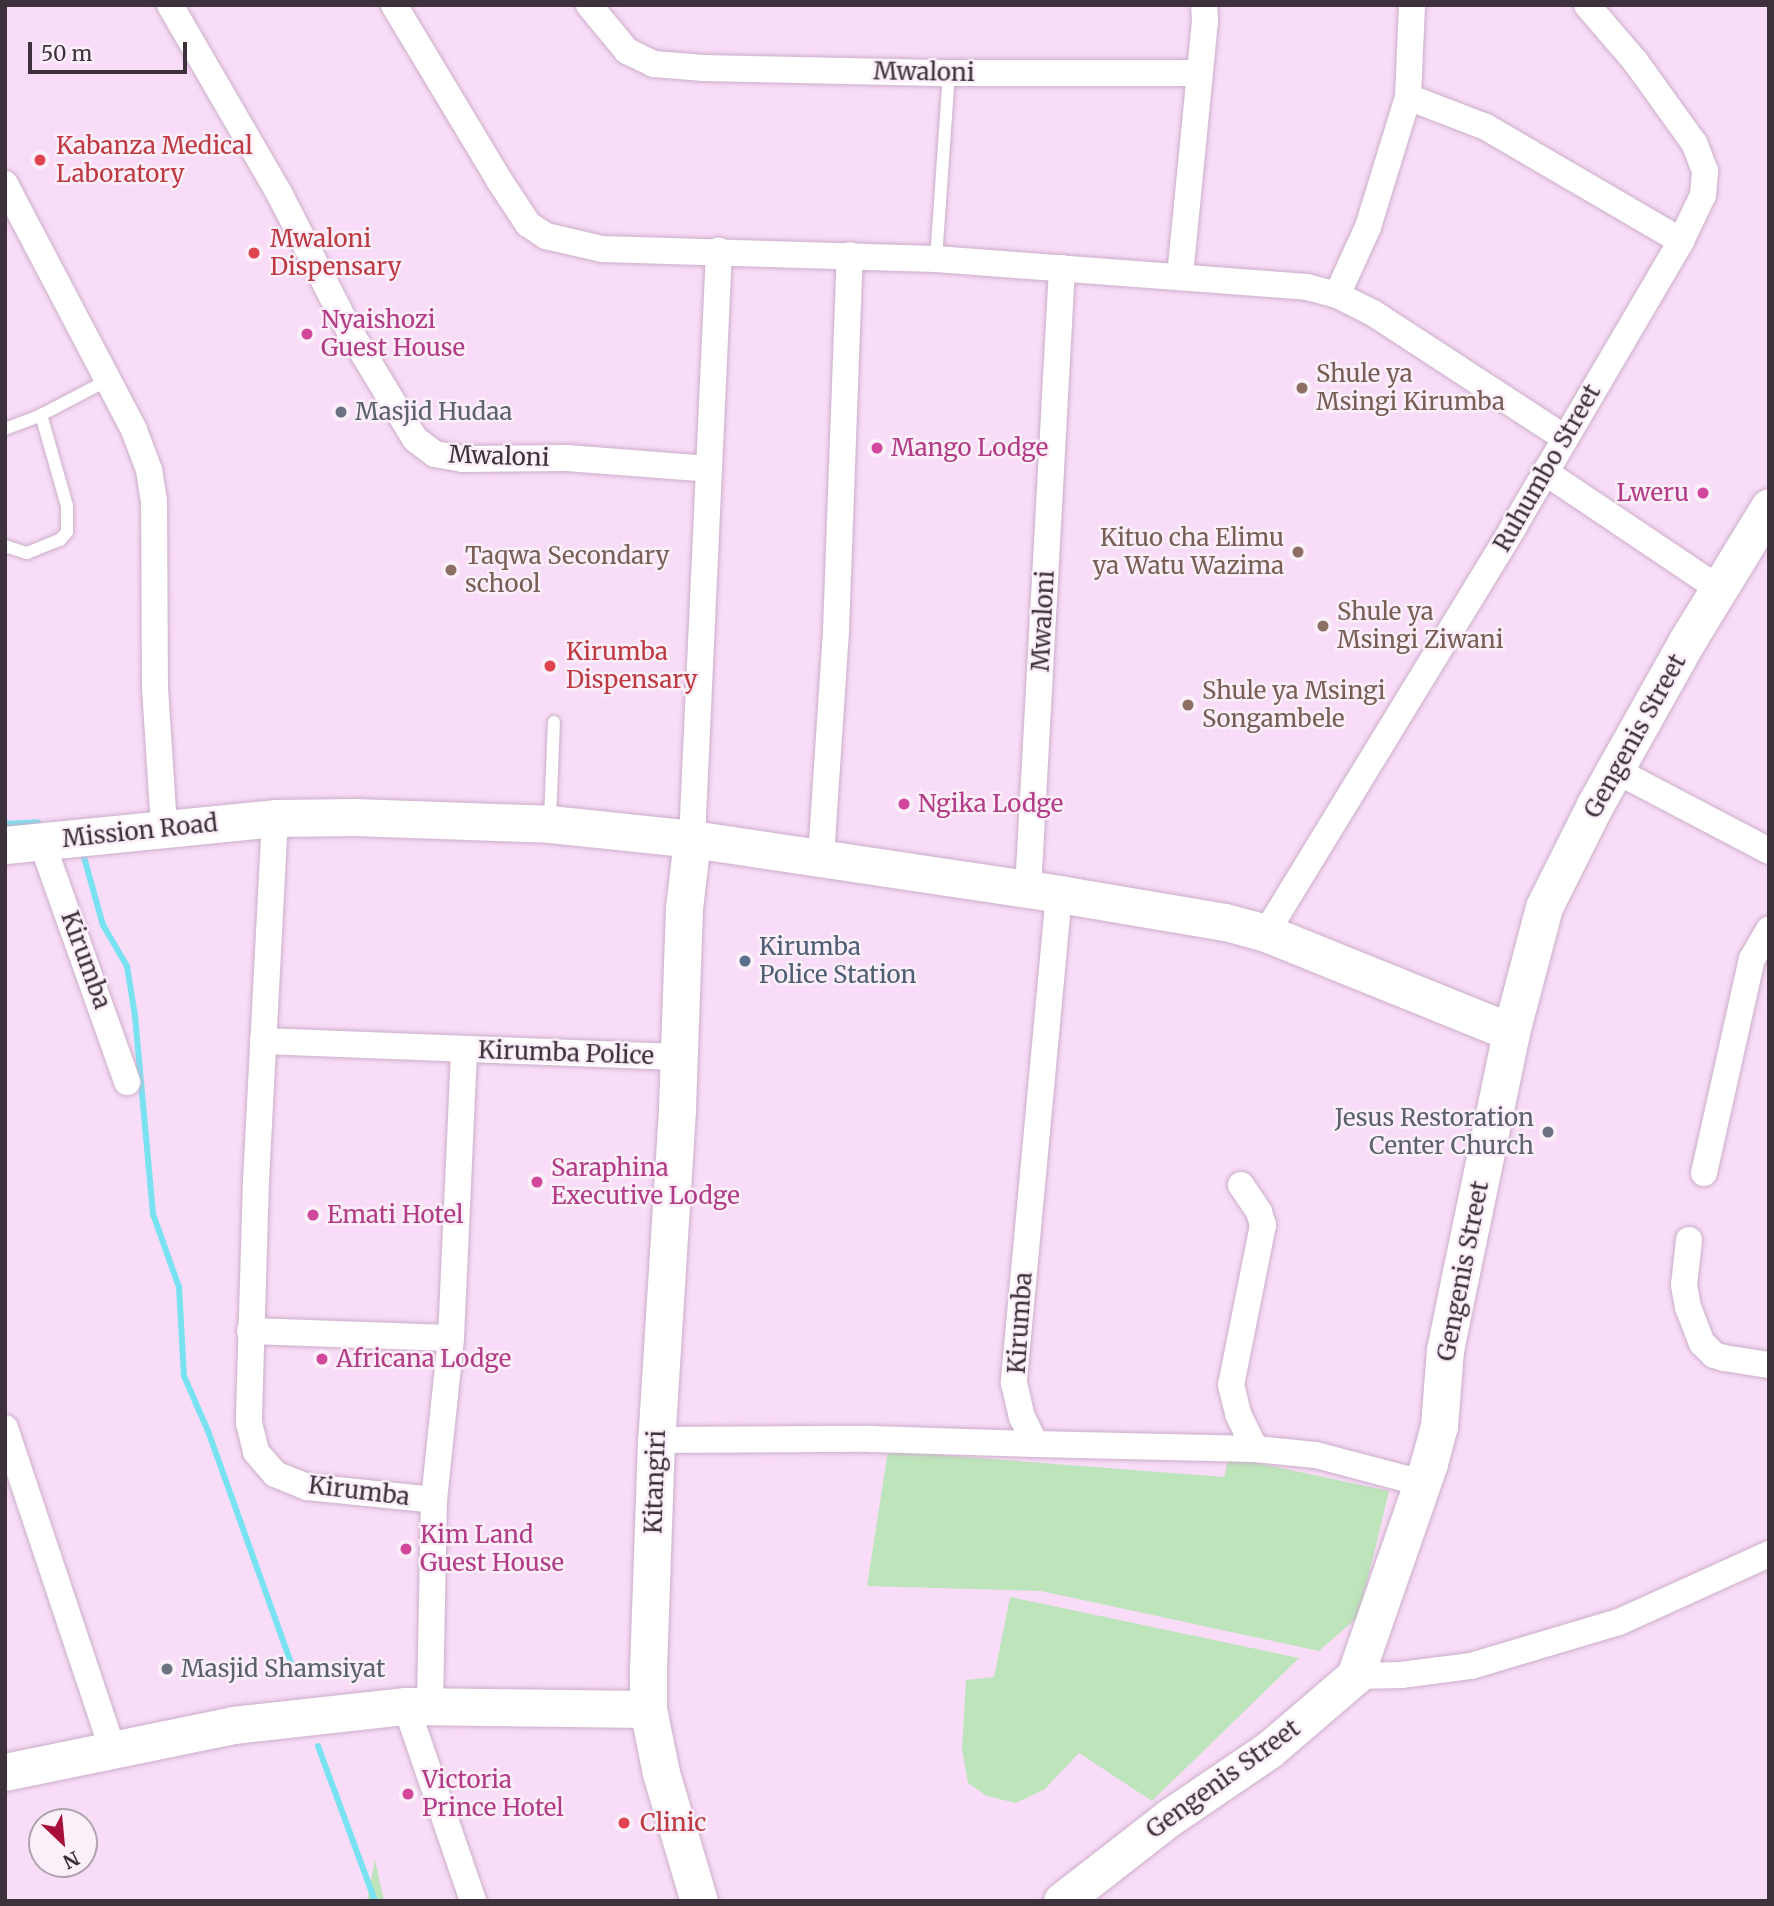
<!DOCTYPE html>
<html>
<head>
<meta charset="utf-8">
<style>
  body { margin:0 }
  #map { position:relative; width:1774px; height:1906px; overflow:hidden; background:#f9dcf7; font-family:Merriweather,serif }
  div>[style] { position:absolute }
  .green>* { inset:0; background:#bde4ba }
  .stream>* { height:6px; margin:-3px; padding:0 3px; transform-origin:3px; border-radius:3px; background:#79e2f1 }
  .roads { filter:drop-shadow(0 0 2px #cbafca) drop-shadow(0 0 2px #cbafca) }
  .lane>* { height:12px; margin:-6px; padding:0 6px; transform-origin:6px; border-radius:6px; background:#fff }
  .street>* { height:26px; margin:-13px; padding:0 13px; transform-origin:13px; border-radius:13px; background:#fff }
  .secondary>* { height:37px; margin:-18.5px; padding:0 18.5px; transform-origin:18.5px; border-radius:18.5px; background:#fff }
  .dots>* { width:19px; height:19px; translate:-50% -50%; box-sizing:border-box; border:4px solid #fbeffa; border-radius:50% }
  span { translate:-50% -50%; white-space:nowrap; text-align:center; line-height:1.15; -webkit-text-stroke:5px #fbeffa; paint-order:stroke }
  .street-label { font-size:24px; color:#3d323c }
  .health-label { font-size:24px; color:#be3a42 }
  .left { translate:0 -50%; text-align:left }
  .hotel-label { font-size:24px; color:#b23c85 }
  .right { translate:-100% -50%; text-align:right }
  .education-label { font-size:24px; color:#785e54 }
  .worship-label { font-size:24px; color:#5b616d }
  .service-label { font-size:24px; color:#4e5e75 }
  .frame { position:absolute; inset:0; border:7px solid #3d323c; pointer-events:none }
  .north { position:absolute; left:28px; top:1808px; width:70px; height:70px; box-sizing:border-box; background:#fbeffa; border:2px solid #afa3ae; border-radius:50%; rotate:154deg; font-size:19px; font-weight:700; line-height:28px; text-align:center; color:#3d323c }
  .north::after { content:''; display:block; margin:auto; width:24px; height:32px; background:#a70e39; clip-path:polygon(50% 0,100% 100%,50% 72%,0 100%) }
  .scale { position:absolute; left:28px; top:42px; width:159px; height:32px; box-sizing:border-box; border:4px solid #3d323c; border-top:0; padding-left:9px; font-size:21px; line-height:24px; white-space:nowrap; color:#3d323c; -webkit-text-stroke:5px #fbeffa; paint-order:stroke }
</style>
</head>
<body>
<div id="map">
  <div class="green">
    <div style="clip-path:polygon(888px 1451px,1224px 1477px,1229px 1457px,1389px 1491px,1359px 1616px,1319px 1651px,1041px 1591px,867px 1586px)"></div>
    <div style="clip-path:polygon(1010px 1597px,1299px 1658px,1152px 1801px,1079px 1753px,1045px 1789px,1016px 1803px,987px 1796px,968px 1783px,962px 1749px,966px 1680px,994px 1677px)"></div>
    <div style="clip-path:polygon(375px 1860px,384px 1901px,367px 1901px)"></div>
  </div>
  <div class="stream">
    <div style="left:5px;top:824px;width:33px;rotate:-3deg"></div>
    <div style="left:82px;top:850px;width:78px;rotate:74.4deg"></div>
    <div style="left:103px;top:925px;width:48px;rotate:59.7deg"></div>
    <div style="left:127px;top:966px;width:51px;rotate:80.9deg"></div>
    <div style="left:135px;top:1016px;width:199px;rotate:84.8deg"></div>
    <div style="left:153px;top:1214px;width:77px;rotate:70.4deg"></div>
    <div style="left:179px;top:1287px;width:89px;rotate:86.8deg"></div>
    <div style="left:184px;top:1376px;width:60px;rotate:66.4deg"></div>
    <div style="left:208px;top:1431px;width:258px;rotate:70.3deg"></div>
    <div style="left:318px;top:1746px;width:165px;rotate:69.8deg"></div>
  </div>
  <div class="roads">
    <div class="lane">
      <div style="left:936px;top:259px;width:186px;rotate:-86deg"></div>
      <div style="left:5px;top:429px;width:39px;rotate:-21deg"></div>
      <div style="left:41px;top:415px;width:76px;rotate:-27.6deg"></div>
      <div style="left:5px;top:546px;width:23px;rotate:18deg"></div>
      <div style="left:27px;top:553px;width:35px;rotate:-22deg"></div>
      <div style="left:60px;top:540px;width:11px;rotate:-49deg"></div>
      <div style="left:67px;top:532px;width:26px;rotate:-90deg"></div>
      <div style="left:67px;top:506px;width:95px;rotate:-105.9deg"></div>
      <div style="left:550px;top:820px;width:98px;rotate:-87.7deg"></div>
    </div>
    <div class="street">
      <div style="left:170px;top:5px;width:220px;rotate:59.9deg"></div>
      <div style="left:280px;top:195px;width:152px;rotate:62.9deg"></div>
      <div style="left:349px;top:330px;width:127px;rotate:58.8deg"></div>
      <div style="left:415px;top:439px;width:25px;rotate:37deg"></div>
      <div style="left:435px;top:454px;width:27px;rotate:10deg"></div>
      <div style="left:462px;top:459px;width:105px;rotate:-0.5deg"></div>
      <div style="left:567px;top:458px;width:142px;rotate:4.4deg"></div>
      <div style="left:394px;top:5px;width:204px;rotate:59deg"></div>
      <div style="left:499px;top:180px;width:53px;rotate:56.6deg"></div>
      <div style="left:528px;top:224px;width:22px;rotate:34deg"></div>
      <div style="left:546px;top:236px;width:57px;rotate:13.1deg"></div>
      <div style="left:602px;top:249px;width:334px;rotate:1.7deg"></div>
      <div style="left:936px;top:259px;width:372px;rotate:4.3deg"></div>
      <div style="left:1307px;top:287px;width:31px;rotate:15deg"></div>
      <div style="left:1337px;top:295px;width:40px;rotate:26.6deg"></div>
      <div style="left:1373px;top:313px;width:229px;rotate:33.1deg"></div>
      <div style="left:589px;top:5px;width:60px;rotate:50.4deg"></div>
      <div style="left:627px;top:51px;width:30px;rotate:26deg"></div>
      <div style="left:654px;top:64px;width:50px;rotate:4.6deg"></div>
      <div style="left:704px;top:68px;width:245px;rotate:1.2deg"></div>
      <div style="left:949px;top:73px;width:250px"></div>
      <div style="left:1408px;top:97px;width:84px;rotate:21deg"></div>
      <div style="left:1486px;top:127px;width:226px;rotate:30.3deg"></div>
      <div style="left:5px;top:184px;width:278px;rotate:62.3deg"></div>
      <div style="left:134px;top:430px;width:43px;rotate:69.4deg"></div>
      <div style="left:149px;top:470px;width:30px;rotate:81deg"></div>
      <div style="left:154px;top:500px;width:188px;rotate:89.7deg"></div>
      <div style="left:155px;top:688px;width:139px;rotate:86.3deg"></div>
      <div style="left:1180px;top:276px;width:255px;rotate:-84.4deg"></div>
      <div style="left:1205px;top:22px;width:17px;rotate:-93deg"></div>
      <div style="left:1337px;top:295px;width:75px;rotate:-65.5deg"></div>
      <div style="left:1368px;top:227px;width:136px;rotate:-72.9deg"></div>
      <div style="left:1408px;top:97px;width:92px;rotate:-87.5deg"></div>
      <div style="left:1545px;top:472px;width:210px;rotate:33.9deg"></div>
      <div style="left:1615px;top:770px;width:174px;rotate:27.7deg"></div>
      <div style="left:275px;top:818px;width:362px;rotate:93deg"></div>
      <div style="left:256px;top:1180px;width:243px;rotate:91.7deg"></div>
      <div style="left:249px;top:1423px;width:30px;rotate:76deg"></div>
      <div style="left:256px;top:1452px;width:29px;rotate:49deg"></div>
      <div style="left:275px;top:1474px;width:35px;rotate:22deg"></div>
      <div style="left:307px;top:1487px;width:128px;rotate:5.8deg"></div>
      <div style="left:692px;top:839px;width:589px;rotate:-87.37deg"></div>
      <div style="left:41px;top:840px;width:257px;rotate:70.4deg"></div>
      <div style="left:821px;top:857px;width:227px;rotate:-86.2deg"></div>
      <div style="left:836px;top:630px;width:375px;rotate:-87.9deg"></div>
      <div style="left:1028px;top:890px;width:623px;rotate:-86.87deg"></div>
      <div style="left:1059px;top:894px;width:491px;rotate:95.3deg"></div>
      <div style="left:1014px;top:1383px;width:35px;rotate:77deg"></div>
      <div style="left:1022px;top:1417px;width:30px;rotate:64deg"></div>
      <div style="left:1035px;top:1444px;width:220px;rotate:1.3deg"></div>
      <div style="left:1255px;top:1449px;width:61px;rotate:5.6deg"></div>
      <div style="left:1316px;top:1455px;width:110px;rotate:14.8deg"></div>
      <div style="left:1266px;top:933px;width:477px;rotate:-58.6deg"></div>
      <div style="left:1514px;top:526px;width:330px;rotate:-59.6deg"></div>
      <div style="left:1681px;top:241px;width:51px;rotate:-64.4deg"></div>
      <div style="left:1703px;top:195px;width:24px;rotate:-85deg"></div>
      <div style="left:1705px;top:171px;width:30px;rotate:-111deg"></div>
      <div style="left:1694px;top:143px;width:101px;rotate:-125.7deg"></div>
      <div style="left:1635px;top:61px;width:74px;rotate:-130.6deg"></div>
      <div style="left:263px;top:1041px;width:414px;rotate:2.2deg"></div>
      <div style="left:1704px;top:1173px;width:219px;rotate:-77.4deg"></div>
      <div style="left:1752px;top:959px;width:34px;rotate:-60deg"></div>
      <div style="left:1241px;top:1185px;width:32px;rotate:56deg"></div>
      <div style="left:1259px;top:1212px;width:14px;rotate:73deg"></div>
      <div style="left:1263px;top:1225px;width:163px;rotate:101.3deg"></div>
      <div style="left:1231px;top:1385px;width:30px;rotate:76deg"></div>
      <div style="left:1238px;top:1414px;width:39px;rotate:64deg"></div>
      <div style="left:1689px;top:1240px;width:45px;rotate:96.3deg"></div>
      <div style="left:1684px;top:1285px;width:22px;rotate:80deg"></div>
      <div style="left:1688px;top:1307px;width:39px;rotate:69deg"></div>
      <div style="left:1702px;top:1343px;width:17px;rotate:45deg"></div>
      <div style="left:1714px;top:1355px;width:10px;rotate:17deg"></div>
      <div style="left:1724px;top:1358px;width:46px;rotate:8.8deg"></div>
      <div style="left:250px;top:1331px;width:201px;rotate:2deg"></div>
      <div style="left:5px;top:1428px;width:337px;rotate:71.5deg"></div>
      <div style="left:656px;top:1440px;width:216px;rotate:-0.3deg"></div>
      <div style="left:872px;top:1439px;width:163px;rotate:1.8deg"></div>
      <div style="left:1355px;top:1676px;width:46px;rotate:-1.2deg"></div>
      <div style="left:1401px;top:1675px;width:71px;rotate:-7.3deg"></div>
      <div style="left:1471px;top:1666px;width:154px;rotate:-16.6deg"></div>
      <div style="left:1619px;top:1622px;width:165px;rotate:-24.4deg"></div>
      <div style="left:430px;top:1705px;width:205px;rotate:-88.9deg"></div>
      <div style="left:434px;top:1500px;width:163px;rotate:-84deg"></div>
      <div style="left:451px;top:1338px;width:289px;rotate:-87.4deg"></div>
      <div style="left:406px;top:1706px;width:206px;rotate:71deg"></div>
    </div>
    <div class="secondary">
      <div style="left:692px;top:839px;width:69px;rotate:96.6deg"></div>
      <div style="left:684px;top:908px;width:202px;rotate:92deg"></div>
      <div style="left:677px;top:1110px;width:331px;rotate:93.6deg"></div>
      <div style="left:656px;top:1440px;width:226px;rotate:92deg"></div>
      <div style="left:648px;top:1666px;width:43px;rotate:90deg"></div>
      <div style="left:648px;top:1709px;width:65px;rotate:78.5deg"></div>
      <div style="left:661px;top:1773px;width:134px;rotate:73.5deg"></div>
      <div style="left:5px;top:845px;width:271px;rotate:-5.7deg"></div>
      <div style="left:275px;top:818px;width:79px;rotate:-0.7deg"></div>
      <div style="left:354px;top:817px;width:196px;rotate:2deg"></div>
      <div style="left:550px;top:824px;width:143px;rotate:6deg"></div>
      <div style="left:692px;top:839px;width:371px;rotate:8.5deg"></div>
      <div style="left:1059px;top:894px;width:168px;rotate:9.6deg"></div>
      <div style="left:1225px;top:922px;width:42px;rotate:15deg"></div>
      <div style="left:1266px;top:933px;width:264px;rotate:22deg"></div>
      <div style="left:5px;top:1772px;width:233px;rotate:-11.6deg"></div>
      <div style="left:233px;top:1725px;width:174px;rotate:-6.3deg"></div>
      <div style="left:406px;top:1706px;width:242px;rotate:0.7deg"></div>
      <div style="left:1062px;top:1901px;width:137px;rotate:-37.9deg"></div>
      <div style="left:1170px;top:1817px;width:121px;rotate:-34.2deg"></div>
      <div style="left:1270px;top:1749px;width:112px;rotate:-40.7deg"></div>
      <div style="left:1355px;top:1676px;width:225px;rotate:-70.8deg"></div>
      <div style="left:1429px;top:1463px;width:38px;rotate:-75deg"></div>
      <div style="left:1439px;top:1426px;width:76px;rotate:-85.5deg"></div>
      <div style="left:1445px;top:1350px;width:80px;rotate:-78.4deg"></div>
      <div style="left:1461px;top:1272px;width:245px;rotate:-78.2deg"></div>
      <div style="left:1511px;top:1032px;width:129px;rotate:-75.2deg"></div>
      <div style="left:1544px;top:907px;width:114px;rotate:-63.4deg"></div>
      <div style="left:1595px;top:805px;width:188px;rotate:-60.7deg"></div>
      <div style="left:1687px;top:641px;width:157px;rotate:-58.5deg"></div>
    </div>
  </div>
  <div class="dots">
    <div style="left:40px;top:160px;background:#e0444e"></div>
    <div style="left:254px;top:253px;background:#e0444e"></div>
    <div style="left:307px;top:334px;background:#d1479c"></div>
    <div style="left:1302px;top:388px;background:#8d6e63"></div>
    <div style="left:341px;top:412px;background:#6b7280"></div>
    <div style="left:877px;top:448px;background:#d1479c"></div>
    <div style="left:1703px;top:493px;background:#d1479c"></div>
    <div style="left:1298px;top:552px;background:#8d6e63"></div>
    <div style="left:451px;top:570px;background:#8d6e63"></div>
    <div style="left:1323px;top:626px;background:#8d6e63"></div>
    <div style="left:550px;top:666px;background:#e0444e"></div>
    <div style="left:1188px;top:705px;background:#8d6e63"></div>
    <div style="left:904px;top:804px;background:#d1479c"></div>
    <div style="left:745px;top:961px;background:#5c6f8a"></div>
    <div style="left:1548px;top:1132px;background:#6b7280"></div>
    <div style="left:537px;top:1182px;background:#d1479c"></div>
    <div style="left:313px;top:1215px;background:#d1479c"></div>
    <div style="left:322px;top:1359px;background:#d1479c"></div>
    <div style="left:406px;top:1549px;background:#d1479c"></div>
    <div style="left:167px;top:1669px;background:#6b7280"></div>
    <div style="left:408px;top:1794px;background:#d1479c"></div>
    <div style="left:624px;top:1823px;background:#e0444e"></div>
  </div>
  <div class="street-label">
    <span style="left:924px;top:72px;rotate:1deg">Mwaloni</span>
    <span style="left:499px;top:456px;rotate:2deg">Mwaloni</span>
    <span style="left:1547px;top:468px;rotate:-60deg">Ruhumbo Street</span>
    <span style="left:1043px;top:621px;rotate:-87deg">Mwaloni</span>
    <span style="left:1635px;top:736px;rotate:-61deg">Gengenis Street</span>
    <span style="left:140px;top:831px;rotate:-6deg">Mission Road</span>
    <span style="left:86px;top:960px;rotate:70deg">Kirumba</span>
    <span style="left:566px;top:1053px;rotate:2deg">Kirumba Police</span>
    <span style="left:1463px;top:1271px;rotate:-79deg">Gengenis Street</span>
    <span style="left:1020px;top:1323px;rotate:-86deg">Kirumba</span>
    <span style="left:655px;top:1482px;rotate:-88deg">Kitangiri</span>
    <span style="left:359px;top:1491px;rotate:7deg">Kirumba</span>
    <span style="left:1223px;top:1779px;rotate:-36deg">Gengenis Street</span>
  </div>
  <div class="health-label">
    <span class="left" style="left:56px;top:160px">Kabanza Medical<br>Laboratory</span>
    <span class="left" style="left:270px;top:253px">Mwaloni<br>Dispensary</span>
    <span class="left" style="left:566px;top:666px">Kirumba<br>Dispensary</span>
    <span class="left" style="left:640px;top:1823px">Clinic</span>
  </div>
  <div class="hotel-label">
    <span class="left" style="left:321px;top:334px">Nyaishozi<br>Guest House</span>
    <span class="left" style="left:891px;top:448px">Mango Lodge</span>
    <span class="right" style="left:1689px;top:493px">Lweru</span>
    <span class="left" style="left:918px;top:804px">Ngika Lodge</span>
    <span class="left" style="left:551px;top:1182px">Saraphina<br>Executive Lodge</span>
    <span class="left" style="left:327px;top:1215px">Emati Hotel</span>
    <span class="left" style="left:336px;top:1359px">Africana Lodge</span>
    <span class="left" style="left:420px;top:1549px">Kim Land<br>Guest House</span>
    <span class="left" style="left:422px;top:1794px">Victoria<br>Prince Hotel</span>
  </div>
  <div class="education-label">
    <span class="left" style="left:1316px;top:388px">Shule ya<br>Msingi Kirumba</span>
    <span class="right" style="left:1284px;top:552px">Kituo cha Elimu<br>ya Watu Wazima</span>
    <span class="left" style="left:465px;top:570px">Taqwa Secondary<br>school</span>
    <span class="left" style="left:1337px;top:626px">Shule ya<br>Msingi Ziwani</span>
    <span class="left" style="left:1202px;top:705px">Shule ya Msingi<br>Songambele</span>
  </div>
  <div class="worship-label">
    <span class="left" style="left:355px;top:412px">Masjid Hudaa</span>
    <span class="right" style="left:1534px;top:1132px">Jesus Restoration<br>Center Church</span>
    <span class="left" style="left:181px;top:1669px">Masjid Shamsiyat</span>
  </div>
  <div class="service-label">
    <span class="left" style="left:759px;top:961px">Kirumba<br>Police Station</span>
  </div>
  <div class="frame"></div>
  <div class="north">N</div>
  <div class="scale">50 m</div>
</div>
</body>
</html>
